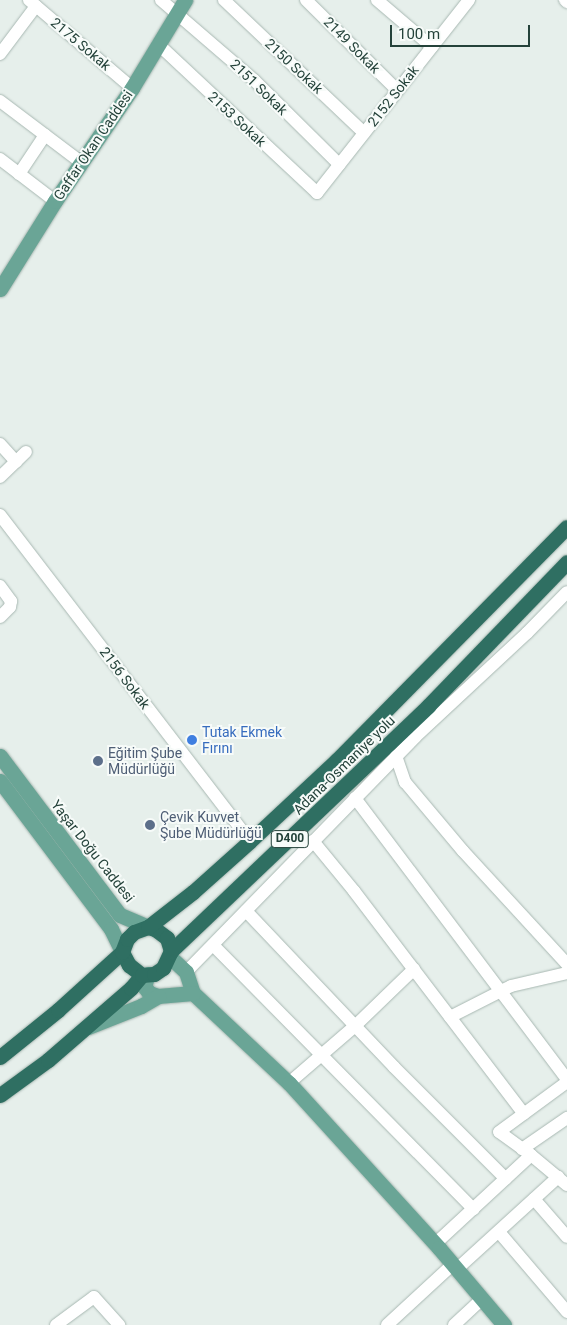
<!DOCTYPE html>
<html>
<head>
<meta charset="utf-8">
<style>
  body { margin:0 }
  #map { position:relative; width:567px; height:1325px; overflow:hidden; background:#e6efeb; font-family:Roboto,sans-serif }
  div>[style] { position:absolute }
  .roads { filter:drop-shadow(0 0 1px #a8b8b2) drop-shadow(0 0 1px #a8b8b2) }
  .minor>* { height:12px; margin:-6px; padding:0 6px; transform-origin:6px; border-radius:6px; background:#fff }
  .major>* { height:15px; margin:-7.5px; padding:0 7.5px; transform-origin:7.5px; border-radius:7.5px; background:#6aa596 }
  .highway>* { height:15px; margin:-7.5px; padding:0 7.5px; transform-origin:7.5px; border-radius:7.5px; background:#2f6f62 }
  .dots>* { width:14px; height:14px; translate:-50% -50%; box-sizing:border-box; border:2px solid #f7fbf9; border-radius:50% }
  span { translate:-50% -50%; white-space:nowrap; text-align:center; line-height:1.15; -webkit-text-stroke:4px #f7fbf9; paint-order:stroke }
  .shield-label span { padding:1px 4px; background:#f7fbf9; border:1px solid; border-radius:4px; -webkit-text-stroke-width:0 }
  .shield-label { font-size:12px; color:#24423a; font-weight:700 }
  .street-label { font-size:14px; color:#24423a }
  .shop-label { font-size:14px; color:#366cbe }
  .left { translate:0 -50%; text-align:left }
  .service-label { font-size:14px; color:#4e5e75 }
  .scale { position:absolute; left:390px; top:25px; width:140px; height:22px; box-sizing:border-box; border:2px solid #24423a; border-top:0; padding-left:6px; font-size:15px; line-height:18px; white-space:nowrap; color:#24423a; -webkit-text-stroke:4px #f7fbf9; paint-order:stroke }
</style>
</head>
<body>
<div id="map">
  <div class="roads">
    <div class="minor">
      <div style="left:29px;top:0;width:135px;rotate:40.5deg"></div>
      <div style="left:161px;top:0;width:123px;rotate:40.7deg"></div>
      <div style="left:254px;top:80px;width:120px;rotate:44.7deg"></div>
      <div style="left:224px;top:0;width:193px;rotate:43.5deg"></div>
      <div style="left:306px;top:0;width:128px;rotate:44.7deg"></div>
      <div style="left:377px;top:0;width:72px;rotate:40.5deg"></div>
      <div style="left:565px;top:0;width:3px;rotate:45deg"></div>
      <div style="left:158px;top:44px;width:218px;rotate:43.1deg"></div>
      <div style="left:317px;top:193px;width:246px;rotate:-51.8deg"></div>
      <div style="left:0;top:54px;width:60px;rotate:-53.1deg"></div>
      <div style="left:0;top:101px;width:103px;rotate:37.1deg"></div>
      <div style="left:0;top:159px;width:69px;rotate:37.4deg"></div>
      <div style="left:19px;top:174px;width:47px;rotate:-56.3deg"></div>
      <div style="left:0;top:444px;width:24px;rotate:48deg"></div>
      <div style="left:0;top:477px;width:36px;rotate:-44deg"></div>
      <div style="left:0;top:515px;width:411px;rotate:52.5deg"></div>
      <div style="left:0;top:586px;width:19px;rotate:54deg"></div>
      <div style="left:11px;top:601px;width:6px;rotate:99deg"></div>
      <div style="left:10px;top:607px;width:14px;rotate:135deg"></div>
      <div style="left:396px;top:756px;width:28px;rotate:71deg"></div>
      <div style="left:405px;top:782px;width:90px;rotate:50deg"></div>
      <div style="left:463px;top:851px;width:154px;rotate:47.4deg"></div>
      <div style="left:355px;top:798px;width:352px;rotate:53deg"></div>
      <div style="left:313px;top:841px;width:65px;rotate:50.6deg"></div>
      <div style="left:354px;top:891px;width:280px;rotate:52.7deg"></div>
      <div style="left:246px;top:911px;width:215px;rotate:46.5deg"></div>
      <div style="left:394px;top:1067px;width:158px;rotate:45deg"></div>
      <div style="left:213px;top:945px;width:371px;rotate:45.4deg"></div>
      <div style="left:186px;top:972px;width:328px;rotate:-45.7deg"></div>
      <div style="left:415px;top:737px;width:153px;rotate:-42.9deg"></div>
      <div style="left:527px;top:633px;width:57px;rotate:-45.7deg"></div>
      <div style="left:450px;top:1017px;width:68px;rotate:-26.9deg"></div>
      <div style="left:511px;top:986px;width:57px;rotate:-13.1deg"></div>
      <div style="left:289px;top:1083px;width:87px;rotate:-40.8deg"></div>
      <div style="left:355px;top:1026px;width:82px;rotate:-44deg"></div>
      <div style="left:522px;top:1149px;width:55px;rotate:-34.6deg"></div>
      <div style="left:531px;top:1155px;width:39px;rotate:-144deg"></div>
      <div style="left:499px;top:1132px;width:84px;rotate:-36.3deg"></div>
      <div style="left:534px;top:1199px;width:50px;rotate:49deg"></div>
      <div style="left:499px;top:1232px;width:105px;rotate:49.6deg"></div>
      <div style="left:435px;top:1244px;width:131px;rotate:-42.8deg"></div>
      <div style="left:531px;top:1155px;width:47px;rotate:39.8deg"></div>
      <div style="left:457px;top:1269px;width:137px;rotate:-42.3deg"></div>
      <div style="left:56px;top:1325px;width:47px;rotate:-36.4deg"></div>
      <div style="left:94px;top:1297px;width:38px;rotate:48deg"></div>
      <div style="left:387px;top:1325px;width:90px;rotate:-42.7deg"></div>
      <div style="left:454px;top:1325px;width:38px;rotate:-43deg"></div>
    </div>
    <div class="major">
      <div style="left:0;top:289px;width:104px;rotate:-58deg"></div>
      <div style="left:55px;top:201px;width:137px;rotate:-55.7deg"></div>
      <div style="left:132px;top:88px;width:103px;rotate:-58.9deg"></div>
      <div style="left:0;top:756px;width:199px;rotate:53deg"></div>
      <div style="left:120px;top:915px;width:30px;rotate:23deg"></div>
      <div style="left:0;top:781px;width:185px;rotate:53.1deg"></div>
      <div style="left:111px;top:929px;width:25px;rotate:64deg"></div>
      <div style="left:170px;top:957px;width:22px;rotate:43deg"></div>
      <div style="left:186px;top:972px;width:22px;rotate:72deg"></div>
      <div style="left:193px;top:993px;width:132px;rotate:43.2deg"></div>
      <div style="left:289px;top:1083px;width:223px;rotate:47.7deg"></div>
      <div style="left:439px;top:1248px;width:101px;rotate:49.8deg"></div>
      <div style="left:148px;top:974px;width:13px;rotate:108deg"></div>
      <div style="left:144px;top:986px;width:9px;rotate:54deg"></div>
      <div style="left:149px;top:993px;width:9px;rotate:18deg"></div>
      <div style="left:158px;top:996px;width:35px;rotate:-5deg"></div>
      <div style="left:88px;top:1027px;width:57px;rotate:-21.6deg"></div>
      <div style="left:141px;top:1006px;width:20px;rotate:-30deg"></div>
    </div>
    <div class="highway">
      <div style="left:148px;top:927px;width:7px;rotate:16deg"></div>
      <div style="left:155px;top:929px;width:15px;rotate:37deg"></div>
      <div style="left:167px;top:938px;width:14px;rotate:73deg"></div>
      <div style="left:122px;top:952px;width:15px;rotate:62deg"></div>
      <div style="left:129px;top:965px;width:16px;rotate:38deg"></div>
      <div style="left:0;top:1057px;width:75px;rotate:-39deg"></div>
      <div style="left:58px;top:1010px;width:86px;rotate:-42.2deg"></div>
      <div style="left:122px;top:952px;width:14px;rotate:-69deg"></div>
      <div style="left:127px;top:939px;width:10px;rotate:-45deg"></div>
      <div style="left:134px;top:932px;width:15px;rotate:-20deg"></div>
      <div style="left:148px;top:927px;width:57px;rotate:-37.9deg"></div>
      <div style="left:193px;top:892px;width:76px;rotate:-41.8deg"></div>
      <div style="left:250px;top:841px;width:119px;rotate:-43deg"></div>
      <div style="left:337px;top:760px;width:327px;rotate:-45.4deg"></div>
      <div style="left:0;top:1095px;width:59px;rotate:-36.1deg"></div>
      <div style="left:48px;top:1060px;width:110px;rotate:-40.9deg"></div>
      <div style="left:131px;top:988px;width:17px;rotate:-50deg"></div>
      <div style="left:142px;top:975px;width:12px;rotate:-5deg"></div>
      <div style="left:154px;top:974px;width:11px;rotate:-34deg"></div>
      <div style="left:163px;top:968px;width:19px;rotate:-65deg"></div>
      <div style="left:171px;top:951px;width:355px;rotate:-43.6deg"></div>
      <div style="left:428px;top:706px;width:200px;rotate:-46deg"></div>
    </div>
  </div>
  <div class="dots">
    <div style="left:192px;top:740px;background:#3f7fe0"></div>
    <div style="left:98px;top:761px;background:#5c6f8a"></div>
    <div style="left:150px;top:825px;background:#5c6f8a"></div>
  </div>
  <div class="shield-label">
    <span style="left:290px;top:839px">D400</span>
  </div>
  <div class="street-label">
    <span style="left:81px;top:44px;rotate:40deg">2175 Sokak</span>
    <span style="left:352px;top:45px;rotate:45deg">2149 Sokak</span>
    <span style="left:294px;top:66px;rotate:43deg">2150 Sokak</span>
    <span style="left:259px;top:87px;rotate:44deg">2151 Sokak</span>
    <span style="left:393px;top:96px;rotate:-52deg">2152 Sokak</span>
    <span style="left:237px;top:119px;rotate:43deg">2153 Sokak</span>
    <span style="left:93px;top:145px;rotate:-56deg">Gaffar Okan Caddesi</span>
    <span style="left:125px;top:678px;rotate:53deg">2156 Sokak</span>
    <span style="left:344px;top:765px;rotate:-44deg">Adana-Osmaniye yolu</span>
    <span style="left:93px;top:851px;rotate:52deg">Yaşar Doğu Caddesi</span>
  </div>
  <div class="shop-label">
    <span class="left" style="left:202px;top:740px">Tutak Ekmek<br>Fırını</span>
  </div>
  <div class="service-label">
    <span class="left" style="left:108px;top:761px">Eğitim Şube<br>Müdürlüğü</span>
    <span class="left" style="left:160px;top:825px">Çevik Kuvvet<br>Şube Müdürlüğü</span>
  </div>
  <div class="scale">100 m</div>
</div>
</body>
</html>
